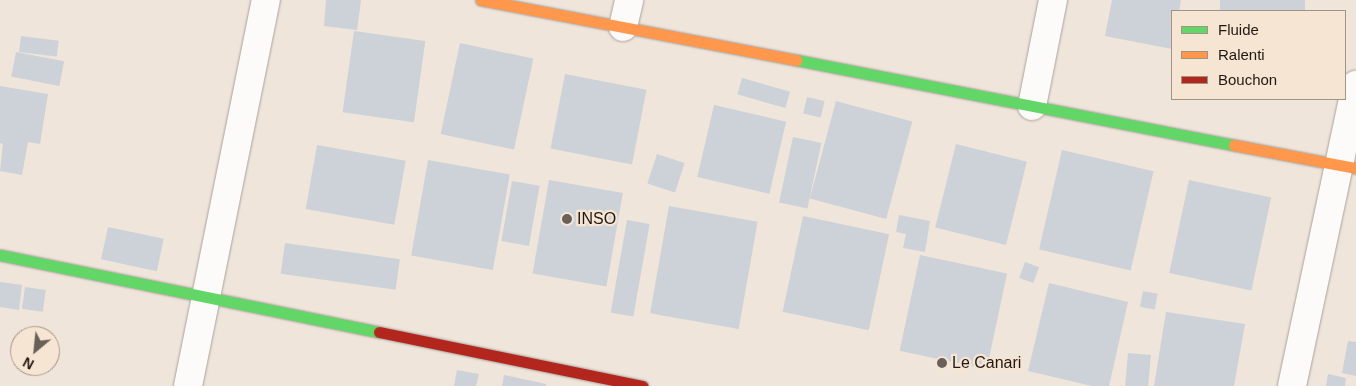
<!DOCTYPE html>
<html>
<head>
<meta charset="utf-8">
<style>
  body { margin:0 }
  #map { position:relative; width:1356px; height:386px; overflow:hidden; background:#efe5db; font-family:Helvetica,sans-serif }
  div>[style] { position:absolute }
  .building>* { inset:0; background:#cdd1d8; transform-origin:0 0 }
  .roads { filter:drop-shadow(0 0 1px #aaa29b) drop-shadow(0 0 1px #aaa29b) }
  .street>* { height:28px; margin:-14px; padding:0 14px; transform-origin:14px; border-radius:14px; background:#fdfbfa }
  .fast>* { height:11px; margin:-5.5px; padding:0 5.5px; transform-origin:5.5px; border-radius:5.5px; background:#63d668 }
  .slow>* { height:11px; margin:-5.5px; padding:0 5.5px; transform-origin:5.5px; border-radius:5.5px; background:#ff974d }
  .jam>* { height:11px; margin:-5.5px; padding:0 5.5px; transform-origin:5.5px; border-radius:5.5px; background:#b3261e }
  .dots>* { width:14px; height:14px; translate:-50% -50%; box-sizing:border-box; border:2px solid #f7e5d3; border-radius:50% }
  span { translate:-50% -50%; white-space:nowrap; text-align:center; line-height:1.15; -webkit-text-stroke:4.5px #f7e5d3; paint-order:stroke }
  .poi-label { font-size:16px; color:#201913 }
  .left { translate:0 -50%; text-align:left }
  .legend { position:absolute; left:1171px; top:10px; width:175px; height:90px; box-sizing:border-box; background:#f7e5d3; border:1px solid #a19386; margin:0; padding:6px 9px; list-style:none; font-size:15px; color:#201913 }
  .legend li { display:flex; align-items:center; gap:10px; height:25px }
  .legend b { width:25px; border:1px solid #a19386 }
  .north { position:absolute; left:10px; top:326px; width:50px; height:50px; box-sizing:border-box; background:#f7e5d3; border:1px solid #a19386; border-radius:50%; rotate:208deg; font-size:14px; font-weight:700; line-height:20px; text-align:center; color:#201913 }
  .north::after { content:''; display:block; margin:auto; width:18px; height:22px; background:#686059; clip-path:polygon(50% 0,100% 100%,50% 72%,0 100%) }
</style>
</head>
<body>
<div id="map">
  <div class="building">
    <div style="clip-path:polygon(326px 0,361px 0,357px 30px,324px 26px)"></div>
    <div style="clip-path:polygon(1112px 0,1181px 0,1179px 11px,1172px 11px,1172px 49px,1105px 36px)"></div>
    <div style="left:1220px;top:0;width:85px;height:11px"></div>
    <div style="left:354px;top:31px;width:72px;height:82px;rotate:8deg"></div>
    <div style="left:21px;top:36px;width:38px;height:16px;rotate:7deg"></div>
    <div style="left:460px;top:43px;width:75px;height:93px;rotate:12deg"></div>
    <div style="left:16px;top:52px;width:49px;height:25px;rotate:11deg"></div>
    <div style="left:565px;top:74px;width:83px;height:76px;rotate:11deg"></div>
    <div style="left:742px;top:78px;width:50px;height:17px;rotate:16deg"></div>
    <div style="clip-path:polygon(0 86px,48px 94px,40px 144px,28px 142px,22px 175px,0 171px,3px 144px,0 143px)"></div>
    <div style="left:807px;top:97px;width:18px;height:17px;rotate:13deg"></div>
    <div style="left:836px;top:101px;width:79px;height:101px;rotate:15deg"></div>
    <div style="left:714px;top:105px;width:74px;height:74px;rotate:13deg"></div>
    <div style="left:793px;top:137px;width:29px;height:67px;rotate:12deg"></div>
    <div style="left:956px;top:144px;width:73px;height:86px;rotate:14deg"></div>
    <div style="left:317px;top:145px;width:90px;height:65px;rotate:10deg"></div>
    <div style="left:1062px;top:150px;width:94px;height:102px;rotate:13deg"></div>
    <div style="left:657px;top:154px;width:29px;height:31px;rotate:18deg"></div>
    <div style="left:428px;top:160px;width:83px;height:97px;rotate:10deg"></div>
    <div style="left:549px;top:180px;width:75px;height:95px;rotate:10deg"></div>
    <div style="left:1189px;top:180px;width:84px;height:95px;rotate:12deg"></div>
    <div style="left:512px;top:181px;width:28px;height:61px;rotate:10deg"></div>
    <div style="left:669px;top:206px;width:90px;height:109px;rotate:10deg"></div>
    <div style="clip-path:polygon(899px 215px,930px 221px,925px 252px,903px 248px,906px 234px,896px 232px)"></div>
    <div style="left:803px;top:216px;width:88px;height:98px;rotate:12deg"></div>
    <div style="left:627px;top:220px;width:23px;height:94px;rotate:10deg"></div>
    <div style="left:108px;top:227px;width:57px;height:33px;rotate:12deg"></div>
    <div style="left:285px;top:243px;width:116px;height:31px;rotate:8deg"></div>
    <div style="left:920px;top:255px;width:89px;height:98px;rotate:12deg"></div>
    <div style="left:1025px;top:262px;width:15px;height:17px;rotate:20deg"></div>
    <div style="clip-path:polygon(0 282px,22px 285px,19px 310px,0 307px)"></div>
    <div style="clip-path:polygon(1049px 283px,1128px 302px,1109px 386px,1092px 386px,1028px 371px)"></div>
    <div style="left:25px;top:287px;width:21px;height:22px;rotate:8deg"></div>
    <div style="left:1143px;top:291px;width:15px;height:16px;rotate:11deg"></div>
    <div style="clip-path:polygon(1166px 312px,1245px 324px,1234px 386px,1154px 386px)"></div>
    <div style="clip-path:polygon(1348px 341px,1356px 342px,1356px 376px,1342px 373px)"></div>
    <div style="left:1128px;top:353px;width:23px;height:33px;rotate:5deg"></div>
    <div style="clip-path:polygon(457px 370px,479px 374px,476px 386px,454px 386px)"></div>
    <div style="clip-path:polygon(1328px 374px,1346px 378px,1345px 386px,1326px 386px)"></div>
    <div style="clip-path:polygon(504px 375px,546px 384px,546px 386px,502px 386px)"></div>
  </div>
  <div class="roads">
    <div class="street">
      <div style="left:623px;top:27px;width:28px;rotate:-77deg"></div>
      <div style="left:1032px;top:106px;width:108px;rotate:-78.8deg"></div>
      <div style="left:188px;top:386px;width:394px;rotate:-78.6deg"></div>
      <div style="left:1292px;top:386px;width:308px;rotate:-78deg"></div>
    </div>
    <div class="fast">
      <div style="left:796px;top:60px;width:446px;rotate:11deg"></div>
      <div style="left:0;top:255px;width:387px;rotate:11.5deg"></div>
    </div>
    <div class="slow">
      <div style="left:481px;top:0;width:321px;rotate:10.8deg"></div>
      <div style="left:1234px;top:145px;width:124px;rotate:10.7deg"></div>
    </div>
    <div class="jam">
      <div style="left:379px;top:332px;width:269px;rotate:11.6deg"></div>
    </div>
  </div>
  <div class="dots">
    <div style="left:567px;top:219px;background:#686059"></div>
    <div style="left:942px;top:363px;background:#686059"></div>
  </div>
  <div class="poi-label">
    <span class="left" style="left:577px;top:219px">INSO</span>
    <span class="left" style="left:952px;top:363px">Le Canari</span>
  </div>
  <ul class="legend">
  <li><b style="height:6px;background:#63d668"></b>Fluide</li>
  <li><b style="height:6px;background:#ff974d"></b>Ralenti</li>
  <li><b style="height:6px;background:#b3261e"></b>Bouchon</li>
  </ul>
  <div class="north">N</div>
</div>
</body>
</html>
